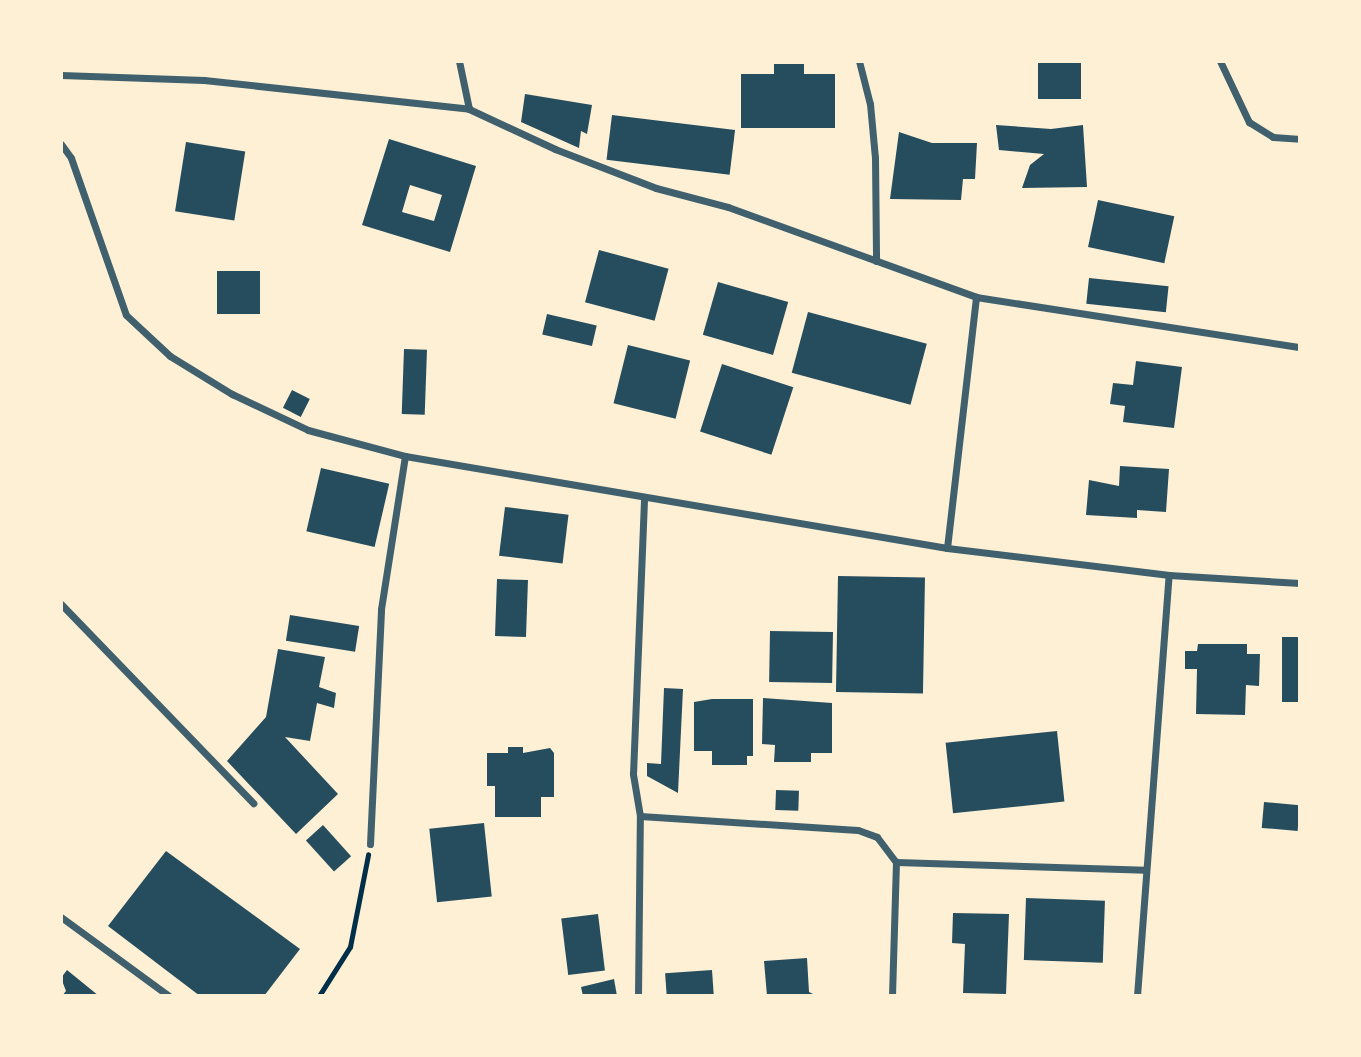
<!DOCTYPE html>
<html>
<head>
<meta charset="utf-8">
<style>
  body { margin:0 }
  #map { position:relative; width:1361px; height:1057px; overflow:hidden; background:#fdf0d5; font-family:"Golos Text",sans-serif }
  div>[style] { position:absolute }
  .building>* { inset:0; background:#264d5e; transform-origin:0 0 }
  .path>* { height:4.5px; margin:-2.25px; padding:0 2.25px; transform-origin:2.25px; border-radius:2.25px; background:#003049 }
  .minor>* { height:7px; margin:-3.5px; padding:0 3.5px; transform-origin:3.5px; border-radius:3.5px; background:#3f606c }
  span { translate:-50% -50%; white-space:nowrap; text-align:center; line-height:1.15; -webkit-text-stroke:5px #fdf0d5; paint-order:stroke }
  .frame { position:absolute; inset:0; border:63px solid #fdf0d5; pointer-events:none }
</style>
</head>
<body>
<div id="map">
  <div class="building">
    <div style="left:1038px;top:61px;width:43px;height:38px"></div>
    <div style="clip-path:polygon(774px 64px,804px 64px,804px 74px,835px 74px,835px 128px,741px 128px,741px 74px,774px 74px)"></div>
    <div style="clip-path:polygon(525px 94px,592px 105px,587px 134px,581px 131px,579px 148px,521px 122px)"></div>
    <div style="left:612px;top:115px;width:124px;height:45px;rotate:7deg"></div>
    <div style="clip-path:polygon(996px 125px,1051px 129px,1083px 125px,1087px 187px,1022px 188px,1030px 165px,1044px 154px,999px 150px)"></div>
    <div style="clip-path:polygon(899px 132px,932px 143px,977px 143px,975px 179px,963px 179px,961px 200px,890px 199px)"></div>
    <div style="clip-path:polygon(evenodd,389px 139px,476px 166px,450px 252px,362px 225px,389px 139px,410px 185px,442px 195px,434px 221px,402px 212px,410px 185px)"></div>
    <div style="left:186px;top:142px;width:60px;height:70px;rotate:9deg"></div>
    <div style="left:1098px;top:200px;width:78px;height:48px;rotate:12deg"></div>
    <div style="left:599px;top:250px;width:72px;height:54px;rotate:15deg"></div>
    <div style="left:217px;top:271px;width:43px;height:43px"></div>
    <div style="left:1089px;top:278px;width:80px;height:26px;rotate:6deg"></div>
    <div style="left:718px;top:282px;width:73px;height:55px;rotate:16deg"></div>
    <div style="left:808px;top:312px;width:123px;height:63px;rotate:15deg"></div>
    <div style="left:547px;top:314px;width:51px;height:21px;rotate:13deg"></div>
    <div style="left:628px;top:345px;width:64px;height:60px;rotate:14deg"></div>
    <div style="left:404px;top:349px;width:23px;height:65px;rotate:2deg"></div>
    <div style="clip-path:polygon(1136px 361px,1182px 367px,1174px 428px,1123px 422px,1125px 406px,1110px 404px,1113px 383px,1133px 385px)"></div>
    <div style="left:722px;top:364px;width:75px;height:71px;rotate:18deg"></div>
    <div style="left:292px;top:390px;width:20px;height:20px;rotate:27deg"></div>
    <div style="clip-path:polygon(1120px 466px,1169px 469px,1166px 512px,1137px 510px,1137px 518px,1086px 515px,1089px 480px,1119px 486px)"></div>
    <div style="left:321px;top:468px;width:70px;height:65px;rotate:13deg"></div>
    <div style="left:505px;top:507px;width:64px;height:49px;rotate:7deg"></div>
    <div style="left:838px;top:576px;width:87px;height:116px;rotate:1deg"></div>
    <div style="left:497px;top:579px;width:31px;height:57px;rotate:2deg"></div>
    <div style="left:290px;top:615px;width:70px;height:26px;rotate:9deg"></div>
    <div style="left:770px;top:631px;width:63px;height:51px;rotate:1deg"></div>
    <div style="left:1282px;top:637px;width:18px;height:65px"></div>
    <div style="clip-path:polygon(1198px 644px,1247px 644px,1247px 654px,1260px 654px,1259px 686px,1246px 685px,1245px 715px,1196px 714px,1197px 669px,1185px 669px,1185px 651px,1197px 651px)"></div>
    <div style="clip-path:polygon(278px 649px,325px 657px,319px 687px,336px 693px,334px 708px,317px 703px,310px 741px,285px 737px,338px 794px,296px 834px,227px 761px,266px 717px)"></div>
    <div style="clip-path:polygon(664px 688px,683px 689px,678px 793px,647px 776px,647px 763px,661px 764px)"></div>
    <div style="clip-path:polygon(763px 698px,832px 703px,832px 753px,811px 753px,811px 762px,774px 762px,775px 745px,762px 744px)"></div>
    <div style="clip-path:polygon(712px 699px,753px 699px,753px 756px,747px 756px,747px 765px,712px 765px,712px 751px,694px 751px,694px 702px)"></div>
    <div style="left:1057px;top:731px;width:71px;height:112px;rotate:84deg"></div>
    <div style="clip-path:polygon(508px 747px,523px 747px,523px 753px,550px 748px,554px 753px,554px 797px,541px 797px,541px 817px,495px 817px,495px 786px,487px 786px,487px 753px,508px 753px)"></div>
    <div style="left:776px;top:790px;width:23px;height:20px;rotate:2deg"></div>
    <div style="left:1264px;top:802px;width:36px;height:26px;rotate:5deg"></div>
    <div style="left:484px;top:823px;width:74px;height:55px;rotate:84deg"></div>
    <div style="left:323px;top:825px;width:42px;height:23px;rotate:48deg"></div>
    <div style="clip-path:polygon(166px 851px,300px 949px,264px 996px,200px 996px,108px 926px)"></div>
    <div style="left:1026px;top:898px;width:79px;height:62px;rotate:2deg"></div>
    <div style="clip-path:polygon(953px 913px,1009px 914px,1006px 994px,963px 993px,965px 944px,952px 943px)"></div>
    <div style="left:598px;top:914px;width:57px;height:37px;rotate:83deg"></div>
    <div style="clip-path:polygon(807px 958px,809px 992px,817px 996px,767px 996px,764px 961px)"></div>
    <div style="clip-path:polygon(67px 970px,99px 996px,62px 996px,66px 991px,61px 978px)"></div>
    <div style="left:712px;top:970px;width:26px;height:47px;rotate:86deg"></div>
    <div style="clip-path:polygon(614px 979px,617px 996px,583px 996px,581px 987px)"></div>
  </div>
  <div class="path">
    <div style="left:319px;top:996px;width:58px;rotate:-57.7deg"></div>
    <div style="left:350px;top:947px;width:94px;rotate:-78.9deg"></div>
  </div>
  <div class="minor">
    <div style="left:459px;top:61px;width:49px;rotate:78.2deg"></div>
    <div style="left:859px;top:61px;width:44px;rotate:75.7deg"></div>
    <div style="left:870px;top:104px;width:54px;rotate:84.7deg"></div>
    <div style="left:875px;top:158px;width:103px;rotate:89.4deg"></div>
    <div style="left:1220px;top:61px;width:68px;rotate:64.6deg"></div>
    <div style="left:1249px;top:122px;width:28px;rotate:32deg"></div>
    <div style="left:1273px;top:137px;width:27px;rotate:4deg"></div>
    <div style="left:61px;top:75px;width:143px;rotate:2deg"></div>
    <div style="left:204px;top:80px;width:267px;rotate:6.2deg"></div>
    <div style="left:469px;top:109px;width:95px;rotate:24.9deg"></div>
    <div style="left:555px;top:149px;width:108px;rotate:21.1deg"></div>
    <div style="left:656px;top:188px;width:74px;rotate:14.8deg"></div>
    <div style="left:728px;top:207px;width:264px;rotate:19.9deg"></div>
    <div style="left:976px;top:297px;width:328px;rotate:8.8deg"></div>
    <div style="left:61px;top:144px;width:17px;rotate:54deg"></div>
    <div style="left:71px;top:158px;width:166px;rotate:70.7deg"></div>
    <div style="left:126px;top:315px;width:60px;rotate:43deg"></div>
    <div style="left:170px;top:356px;width:73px;rotate:31.5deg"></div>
    <div style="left:232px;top:394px;width:84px;rotate:25.3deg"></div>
    <div style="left:308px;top:430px;width:100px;rotate:15deg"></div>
    <div style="left:405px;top:456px;width:550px;rotate:9.63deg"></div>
    <div style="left:947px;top:548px;width:224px;rotate:6.9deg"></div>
    <div style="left:1169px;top:575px;width:131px;rotate:3.5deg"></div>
    <div style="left:947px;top:548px;width:253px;rotate:-83.4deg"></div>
    <div style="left:61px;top:604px;width:277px;rotate:46deg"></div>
    <div style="left:640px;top:816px;width:218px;rotate:3.7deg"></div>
    <div style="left:858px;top:830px;width:20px;rotate:20deg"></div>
    <div style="left:877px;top:837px;width:31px;rotate:53deg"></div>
    <div style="left:896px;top:862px;width:249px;rotate:1.8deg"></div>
    <div style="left:370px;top:844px;width:235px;rotate:-87.3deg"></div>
    <div style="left:381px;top:609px;width:155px;rotate:-81.1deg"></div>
    <div style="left:61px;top:917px;width:134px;rotate:36.2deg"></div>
    <div style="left:638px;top:996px;width:180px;rotate:-89.4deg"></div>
    <div style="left:640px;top:816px;width:43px;rotate:-99.5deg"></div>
    <div style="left:633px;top:774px;width:277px;rotate:-87.7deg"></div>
    <div style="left:892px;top:996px;width:134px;rotate:-88.3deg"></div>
    <div style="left:1137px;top:996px;width:422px;rotate:-85.7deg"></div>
  </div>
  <div class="frame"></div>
</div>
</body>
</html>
